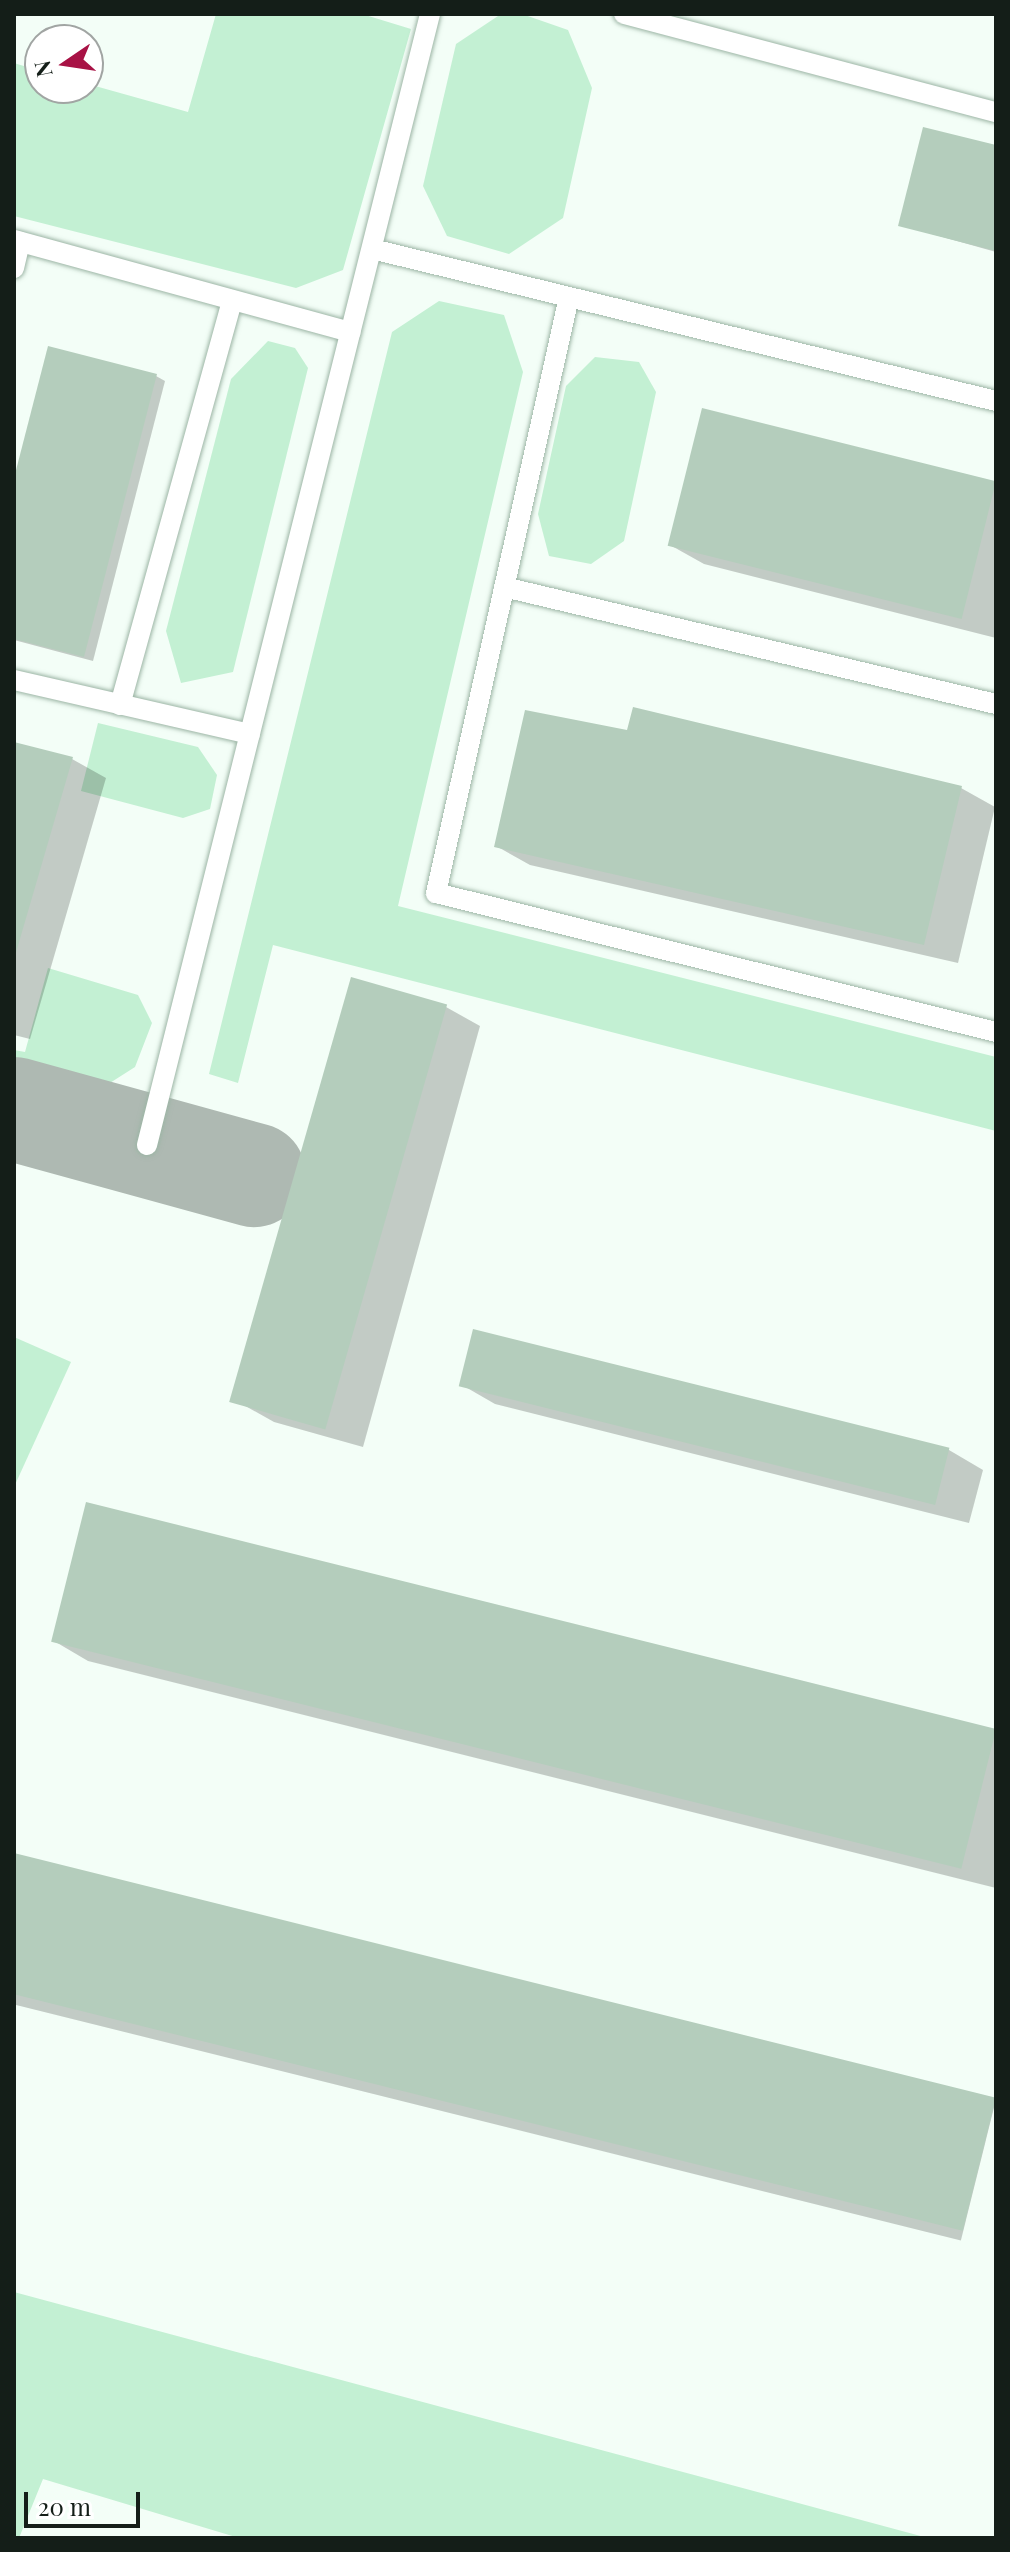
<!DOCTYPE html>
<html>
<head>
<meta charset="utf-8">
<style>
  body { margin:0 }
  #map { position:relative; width:1010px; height:2552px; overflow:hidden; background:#f3fef7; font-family:"Playfair Display",serif }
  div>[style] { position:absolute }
  .green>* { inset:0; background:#c3f0d3 }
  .shadow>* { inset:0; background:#0003; transform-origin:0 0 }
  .taxiway>* { height:104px; margin:-52px; padding:0 52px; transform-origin:52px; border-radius:52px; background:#aeb9b2 }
  .building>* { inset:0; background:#b4cdbc; transform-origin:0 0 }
  .roads { filter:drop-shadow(0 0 2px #9cb5a5) drop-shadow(0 0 2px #9cb5a5) }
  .service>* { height:20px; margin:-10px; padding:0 10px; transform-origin:10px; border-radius:10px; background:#fff }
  span { translate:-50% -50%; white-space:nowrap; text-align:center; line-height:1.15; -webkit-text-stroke:7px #fff; paint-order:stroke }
  .frame { position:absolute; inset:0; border:16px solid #141e18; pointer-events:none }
  .north { position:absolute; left:24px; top:24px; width:80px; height:80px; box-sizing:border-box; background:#fff; border:2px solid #a1a5a3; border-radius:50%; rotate:257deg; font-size:22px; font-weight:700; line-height:32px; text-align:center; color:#141e18 }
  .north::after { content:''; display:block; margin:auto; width:28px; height:36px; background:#a81245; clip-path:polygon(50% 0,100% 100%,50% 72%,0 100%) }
  .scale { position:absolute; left:24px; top:2492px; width:116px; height:36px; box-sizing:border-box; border:4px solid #141e18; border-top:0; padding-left:10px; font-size:24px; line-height:28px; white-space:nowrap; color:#141e18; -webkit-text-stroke:6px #fff; paint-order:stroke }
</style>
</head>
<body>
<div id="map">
  <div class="green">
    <div style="clip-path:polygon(216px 14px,362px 14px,411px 29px,343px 270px,296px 288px,14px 216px,14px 63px,40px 71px,40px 88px,88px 88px,88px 84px,188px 112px)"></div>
    <div style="clip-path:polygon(501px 14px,522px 14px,568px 30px,592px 88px,563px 218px,509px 254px,447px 236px,423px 186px,456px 44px)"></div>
    <div style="clip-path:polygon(439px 301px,504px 315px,523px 372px,398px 906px,996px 1057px,996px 1131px,273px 945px,238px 1083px,209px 1074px,392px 332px)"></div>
    <div style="clip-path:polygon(268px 341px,295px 348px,308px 368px,233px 672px,181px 683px,166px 631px,231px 379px)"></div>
    <div style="clip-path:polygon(595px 357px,639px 362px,656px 392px,624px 541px,591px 564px,549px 556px,538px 514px,566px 386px)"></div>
    <div style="clip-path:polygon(98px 723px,198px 747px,217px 775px,210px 809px,183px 818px,81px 791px)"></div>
    <div style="clip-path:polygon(48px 968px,138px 995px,152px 1023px,135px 1067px,91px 1095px,14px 1074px,14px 1050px,25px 1052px)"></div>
    <div style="clip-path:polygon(14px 1337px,71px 1362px,14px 1487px)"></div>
    <div style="clip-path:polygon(14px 2292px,928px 2538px,239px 2538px,43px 2479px,19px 2538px,14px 2538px)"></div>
  </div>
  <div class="shadow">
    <div style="clip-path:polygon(996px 147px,996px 252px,900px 225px)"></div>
    <div style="clip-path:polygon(156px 376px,165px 381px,93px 661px,14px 640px,14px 487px)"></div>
    <div style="clip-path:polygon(996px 483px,996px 638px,704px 564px,670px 545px)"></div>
    <div style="clip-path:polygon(629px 732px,961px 788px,995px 807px,958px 963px,530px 865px,496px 846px)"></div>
    <div style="clip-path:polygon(14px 744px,72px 759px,106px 778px,30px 1039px,14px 1035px)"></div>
    <div style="clip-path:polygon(446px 1007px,480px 1026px,363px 1447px,274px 1422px,240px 1403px)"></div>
    <div style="clip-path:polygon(475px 1332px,949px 1450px,983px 1470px,969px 1523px,495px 1404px,462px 1385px)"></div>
    <div style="clip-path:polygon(54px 1641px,996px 1732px,996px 1888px,88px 1661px)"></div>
    <div style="left:14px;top:1855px;width:1012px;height:145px;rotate:14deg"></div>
  </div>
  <div class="taxiway">
    <div style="left:14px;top:1109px;width:249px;rotate:15.4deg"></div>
  </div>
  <div class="building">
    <div style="clip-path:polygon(923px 127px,996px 145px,996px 251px,898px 226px)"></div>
    <div style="clip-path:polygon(48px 346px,157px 374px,84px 657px,14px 639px,14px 478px)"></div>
    <div style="left:702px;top:408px;width:303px;height:142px;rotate:14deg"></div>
    <div style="clip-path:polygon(633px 707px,962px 786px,924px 945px,494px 847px,525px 710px,627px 730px)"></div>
    <div style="clip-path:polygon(14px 742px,73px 757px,15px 956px,14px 956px)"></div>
    <div style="left:351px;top:977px;width:100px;height:442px;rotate:16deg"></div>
    <div style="left:473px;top:1329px;width:491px;height:59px;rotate:14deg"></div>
    <div style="left:86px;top:1502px;width:938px;height:144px;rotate:14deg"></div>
    <div style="left:14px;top:1853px;width:1012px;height:137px;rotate:14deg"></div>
  </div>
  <div class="roads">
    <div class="service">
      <div style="left:624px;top:14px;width:385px;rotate:14.8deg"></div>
      <div style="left:14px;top:240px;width:349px;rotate:15.3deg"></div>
      <div style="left:372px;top:249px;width:642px;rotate:13.69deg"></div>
      <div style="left:14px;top:268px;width:27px;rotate:-77deg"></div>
      <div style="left:569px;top:297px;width:611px;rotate:102.58deg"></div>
      <div style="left:436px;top:893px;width:577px;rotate:13.94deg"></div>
      <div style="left:504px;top:587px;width:506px;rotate:13.38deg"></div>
      <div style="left:14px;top:680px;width:242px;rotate:12.9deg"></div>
      <div style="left:120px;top:705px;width:420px;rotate:-74.5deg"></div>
      <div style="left:147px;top:1145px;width:1166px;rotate:-75.95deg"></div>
    </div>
  </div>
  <div class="frame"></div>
  <div class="north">N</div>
  <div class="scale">20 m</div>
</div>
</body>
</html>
